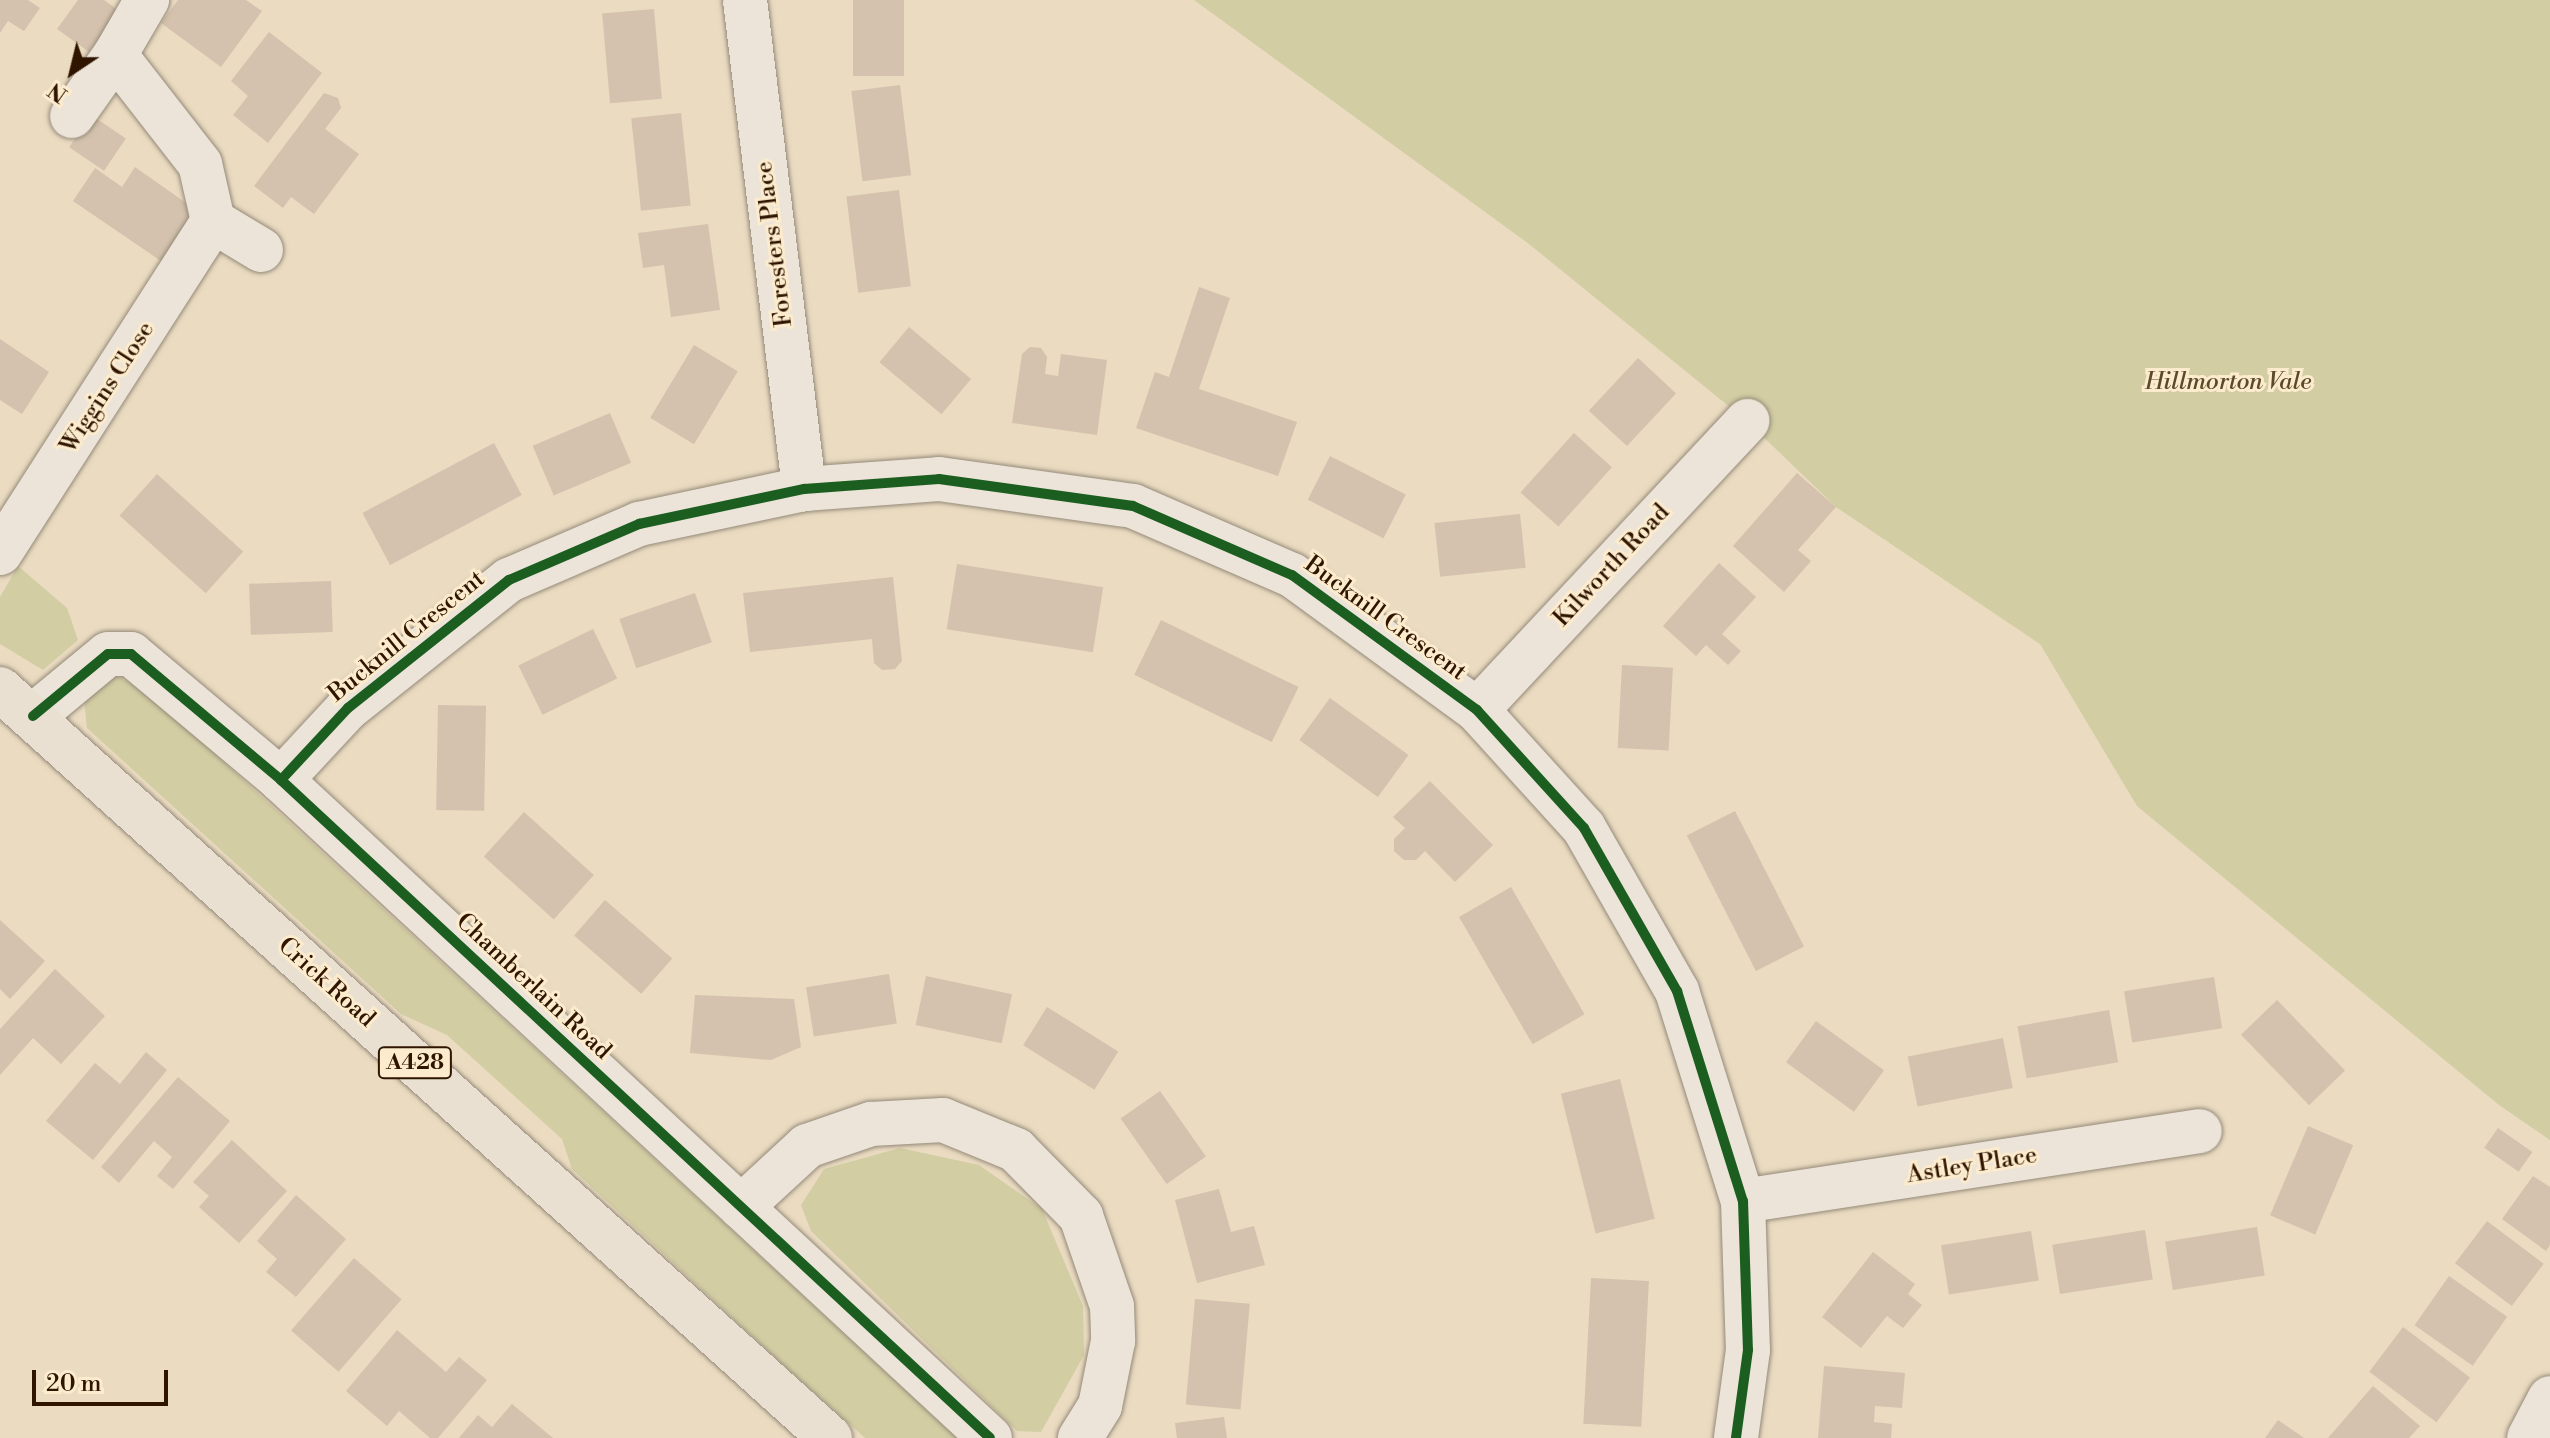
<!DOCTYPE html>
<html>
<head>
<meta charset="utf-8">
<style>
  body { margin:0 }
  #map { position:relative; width:2550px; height:1438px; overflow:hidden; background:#eadbc1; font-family:"Libre Bodoni",serif }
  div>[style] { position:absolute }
  .green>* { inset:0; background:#d2cda3 }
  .building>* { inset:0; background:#d4c2ae; transform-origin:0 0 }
  .roads { filter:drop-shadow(0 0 2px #958a79) drop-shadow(0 0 2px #958a79) }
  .street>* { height:44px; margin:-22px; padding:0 22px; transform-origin:22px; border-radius:22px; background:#ece4d8 }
  .highway>* { height:44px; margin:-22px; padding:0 22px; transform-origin:22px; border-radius:22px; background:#e9e0d1 }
  .cycleway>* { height:10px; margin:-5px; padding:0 5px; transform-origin:5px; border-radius:5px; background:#1b5e20 }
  span { translate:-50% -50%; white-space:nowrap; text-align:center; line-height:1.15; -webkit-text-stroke:6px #fcebcc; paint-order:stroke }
  .shield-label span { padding:2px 6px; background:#fcebcc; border:2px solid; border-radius:6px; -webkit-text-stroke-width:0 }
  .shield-label { font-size:22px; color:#2f1500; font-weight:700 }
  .street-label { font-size:24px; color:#2f1500 }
  .park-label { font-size:24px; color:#5a492a; font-style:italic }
  .north { position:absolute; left:32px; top:32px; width:80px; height:80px; -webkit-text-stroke:6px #fcebcc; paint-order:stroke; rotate:215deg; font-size:22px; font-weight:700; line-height:32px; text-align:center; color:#2f1500 }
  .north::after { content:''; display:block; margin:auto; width:28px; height:36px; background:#2f1500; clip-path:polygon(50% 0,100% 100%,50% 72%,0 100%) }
  .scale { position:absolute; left:32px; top:1370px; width:136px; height:36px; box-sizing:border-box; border:4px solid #2f1500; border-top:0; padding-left:10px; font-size:24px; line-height:28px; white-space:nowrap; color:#2f1500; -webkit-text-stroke:6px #fcebcc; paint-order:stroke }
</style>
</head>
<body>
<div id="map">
  <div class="green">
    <div style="clip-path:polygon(1194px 0,2550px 0,2550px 1140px,2499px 1105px,2137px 806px,2040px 644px,1836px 507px,1747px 421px,1529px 244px)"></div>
    <div style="clip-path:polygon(18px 566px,67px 608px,78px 640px,43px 670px,0 644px,0 597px)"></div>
    <div style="clip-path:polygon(115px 675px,149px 693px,957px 1438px,865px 1438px,764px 1347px,572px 1169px,562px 1139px,447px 1035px,401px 1014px,87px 728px,84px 699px)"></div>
    <div style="clip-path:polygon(900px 1148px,979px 1165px,1042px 1209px,1083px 1306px,1084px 1355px,1041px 1432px,1017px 1431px,811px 1231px,801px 1205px,824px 1169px)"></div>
  </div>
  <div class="building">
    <div style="clip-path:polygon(0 0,28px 0,40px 8px,24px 31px,8px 21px,0 33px)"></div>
    <div style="clip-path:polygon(78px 0,104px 0,119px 11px,89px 52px,57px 29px)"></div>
    <div style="clip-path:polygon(178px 0,246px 0,262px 11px,221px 67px,161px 23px)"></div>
    <div style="left:853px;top:0;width:51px;height:76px"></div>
    <div style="left:654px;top:9px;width:90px;height:52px;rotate:85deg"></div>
    <div style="clip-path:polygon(269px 32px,322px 73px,268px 143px,233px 115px,248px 96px,231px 81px)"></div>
    <div style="left:900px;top:85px;width:91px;height:49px;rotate:83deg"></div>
    <div style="clip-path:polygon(324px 93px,338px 98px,341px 108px,325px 129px,359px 154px,314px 214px,291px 197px,283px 208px,254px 186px)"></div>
    <div style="left:681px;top:113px;width:93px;height:50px;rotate:84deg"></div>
    <div style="left:91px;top:115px;width:42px;height:39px;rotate:34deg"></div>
    <div style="clip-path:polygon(135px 167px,196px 210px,161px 261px,73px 201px,95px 168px,122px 187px)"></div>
    <div style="left:899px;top:190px;width:97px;height:53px;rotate:83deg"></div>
    <div style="clip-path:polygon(708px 224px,720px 310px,671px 317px,664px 265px,643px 268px,638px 233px)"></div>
    <div style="clip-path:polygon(1199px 287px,1230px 298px,1199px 389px,1297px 422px,1278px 476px,1136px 428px,1155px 372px,1169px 377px)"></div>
    <div style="left:909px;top:327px;width:81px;height:46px;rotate:40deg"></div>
    <div style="clip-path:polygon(0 339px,49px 372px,22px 414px,0 400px)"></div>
    <div style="left:694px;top:345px;width:51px;height:85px;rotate:31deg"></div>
    <div style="clip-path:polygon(1030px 347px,1041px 348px,1047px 357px,1045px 374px,1058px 376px,1061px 354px,1107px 360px,1097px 435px,1012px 423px,1022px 354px)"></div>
    <div style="left:1638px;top:358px;width:52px;height:72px;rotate:43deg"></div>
    <div style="left:610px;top:413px;width:54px;height:84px;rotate:67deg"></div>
    <div style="left:1574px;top:433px;width:51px;height:80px;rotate:42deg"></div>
    <div style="left:494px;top:443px;width:59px;height:149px;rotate:62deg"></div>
    <div style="left:1330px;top:456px;width:85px;height:49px;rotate:27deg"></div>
    <div style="clip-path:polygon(1797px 473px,1836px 507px,1798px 550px,1811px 561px,1784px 592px,1733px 546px)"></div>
    <div style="left:157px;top:474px;width:116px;height:56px;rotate:42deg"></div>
    <div style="left:1520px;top:514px;width:54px;height:86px;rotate:84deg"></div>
    <div style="clip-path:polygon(1719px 563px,1756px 597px,1722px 634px,1741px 651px,1728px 665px,1706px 645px,1696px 656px,1663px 626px)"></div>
    <div style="left:957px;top:564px;width:148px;height:66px;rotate:9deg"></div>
    <div style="clip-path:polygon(893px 577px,902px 661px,895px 669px,882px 670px,874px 663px,872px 639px,750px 652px,743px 593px)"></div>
    <div style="left:331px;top:581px;width:51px;height:82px;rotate:88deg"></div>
    <div style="left:695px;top:593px;width:52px;height:80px;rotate:71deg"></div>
    <div style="left:1161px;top:620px;width:153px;height:61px;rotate:26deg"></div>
    <div style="left:593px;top:629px;width:55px;height:83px;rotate:64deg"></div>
    <div style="left:1622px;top:665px;width:51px;height:83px;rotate:3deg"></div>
    <div style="left:1330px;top:698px;width:97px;height:52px;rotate:36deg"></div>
    <div style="left:438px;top:705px;width:48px;height:105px;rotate:1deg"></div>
    <div style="clip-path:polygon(1430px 781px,1493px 845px,1455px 882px,1425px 851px,1416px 860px,1404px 860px,1394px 851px,1394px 839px,1405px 828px,1393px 817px)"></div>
    <div style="left:1735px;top:811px;width:152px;height:54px;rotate:63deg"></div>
    <div style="left:524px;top:812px;width:94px;height:60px;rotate:42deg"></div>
    <div style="left:1511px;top:887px;width:147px;height:60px;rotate:60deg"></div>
    <div style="left:605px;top:900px;width:89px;height:47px;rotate:41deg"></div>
    <div style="clip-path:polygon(0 920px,45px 961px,10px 999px,0 989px)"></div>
    <div style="clip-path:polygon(55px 969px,105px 1016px,61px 1064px,33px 1038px,0 1075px,0 1029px)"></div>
    <div style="left:889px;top:974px;width:50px;height:84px;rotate:81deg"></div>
    <div style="left:926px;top:976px;width:88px;height:50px;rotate:12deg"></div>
    <div style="left:2214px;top:977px;width:52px;height:91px;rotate:81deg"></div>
    <div style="clip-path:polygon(695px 995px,794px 999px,801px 1047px,771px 1060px,690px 1053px)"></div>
    <div style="left:2277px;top:1000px;width:98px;height:50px;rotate:46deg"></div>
    <div style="left:1047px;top:1007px;width:84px;height:45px;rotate:32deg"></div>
    <div style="left:2109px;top:1010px;width:53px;height:93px;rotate:80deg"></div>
    <div style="left:1816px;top:1021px;width:84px;height:51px;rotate:36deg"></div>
    <div style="left:2003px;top:1038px;width:51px;height:97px;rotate:79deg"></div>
    <div style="clip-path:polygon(146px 1052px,167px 1070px,93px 1160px,46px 1121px,95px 1063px,120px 1084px)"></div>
    <div style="clip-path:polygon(178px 1077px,230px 1121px,173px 1189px,157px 1176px,172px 1157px,154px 1141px,119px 1183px,101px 1167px)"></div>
    <div style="left:1620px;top:1079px;width:144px;height:61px;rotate:76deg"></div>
    <div style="left:1160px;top:1091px;width:80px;height:48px;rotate:55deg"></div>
    <div style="left:2308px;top:1126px;width:49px;height:97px;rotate:23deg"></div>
    <div style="left:2498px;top:1128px;width:42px;height:24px;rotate:35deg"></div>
    <div style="clip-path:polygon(232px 1140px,287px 1191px,239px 1243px,199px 1207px,209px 1196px,193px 1182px)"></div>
    <div style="clip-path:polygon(2533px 1176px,2550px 1187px,2550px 1245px,2546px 1251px,2502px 1219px)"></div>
    <div style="clip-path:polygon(1219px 1189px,1231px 1232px,1254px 1226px,1265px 1265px,1197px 1283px,1175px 1200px)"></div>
    <div style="clip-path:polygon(296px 1195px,346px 1239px,296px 1297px,266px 1272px,277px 1259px,257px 1241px)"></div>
    <div style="left:2487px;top:1221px;width:71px;height:53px;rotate:37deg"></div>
    <div style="left:2257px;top:1227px;width:49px;height:93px;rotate:81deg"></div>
    <div style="left:2145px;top:1230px;width:50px;height:94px;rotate:81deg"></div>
    <div style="left:2031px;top:1231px;width:50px;height:91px;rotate:81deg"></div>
    <div style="clip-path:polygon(1873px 1252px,1915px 1284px,1908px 1294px,1922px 1305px,1903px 1328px,1887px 1316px,1861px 1348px,1822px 1317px)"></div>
    <div style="left:354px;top:1258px;width:63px;height:96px;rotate:41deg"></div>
    <div style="left:2449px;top:1276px;width:71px;height:60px;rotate:35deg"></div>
    <div style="left:1591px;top:1278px;width:58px;height:146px;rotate:3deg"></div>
    <div style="left:1195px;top:1299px;width:55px;height:106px;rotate:5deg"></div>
    <div style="left:2403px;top:1327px;width:84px;height:56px;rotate:37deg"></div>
    <div style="clip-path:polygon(397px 1330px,446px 1372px,459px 1357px,487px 1380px,438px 1438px,430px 1438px,399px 1411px,387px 1426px,346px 1391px)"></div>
    <div style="clip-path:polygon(1824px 1366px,1905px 1373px,1902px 1408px,1875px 1406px,1874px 1422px,1892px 1424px,1891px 1438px,1818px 1438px)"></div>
    <div style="clip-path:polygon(2373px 1386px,2420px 1426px,2409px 1438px,2328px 1438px)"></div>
    <div style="clip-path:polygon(512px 1404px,553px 1438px,459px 1438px,478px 1415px,492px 1427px)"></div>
    <div style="clip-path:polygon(1224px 1417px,1227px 1438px,1177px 1438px,1175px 1423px)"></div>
    <div style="clip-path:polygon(2278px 1420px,2304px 1438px,2265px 1438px)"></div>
  </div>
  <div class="roads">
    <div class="street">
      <div style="left:745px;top:0;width:493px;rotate:83.1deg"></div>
      <div style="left:72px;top:116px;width:75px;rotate:-54.8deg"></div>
      <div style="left:213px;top:221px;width:56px;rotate:31.1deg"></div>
      <div style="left:0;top:553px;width:394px;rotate:-57.3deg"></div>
      <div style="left:213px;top:221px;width:58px;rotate:-102.8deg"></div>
      <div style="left:200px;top:164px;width:138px;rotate:-127.9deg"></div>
      <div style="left:115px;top:55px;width:64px;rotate:-59.8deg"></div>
      <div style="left:1477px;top:710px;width:396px;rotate:-46.9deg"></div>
      <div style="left:33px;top:716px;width:97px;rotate:-39.6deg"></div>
      <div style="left:108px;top:654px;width:23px"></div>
      <div style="left:131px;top:654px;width:196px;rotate:40deg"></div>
      <div style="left:281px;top:780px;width:967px;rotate:42.86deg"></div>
      <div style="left:281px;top:780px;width:98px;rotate:-47.1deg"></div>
      <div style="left:348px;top:708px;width:206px;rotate:-38.5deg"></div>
      <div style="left:509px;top:580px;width:142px;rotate:-23.3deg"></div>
      <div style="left:639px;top:524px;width:169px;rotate:-12deg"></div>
      <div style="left:804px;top:489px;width:135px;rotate:-4.2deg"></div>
      <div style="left:939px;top:479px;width:196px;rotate:7.9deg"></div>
      <div style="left:1133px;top:506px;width:173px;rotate:23.5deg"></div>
      <div style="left:1292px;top:575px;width:229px;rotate:36.1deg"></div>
      <div style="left:1477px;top:710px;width:159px;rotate:47.8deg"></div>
      <div style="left:1584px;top:828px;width:188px;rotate:60.3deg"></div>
      <div style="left:1677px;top:991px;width:220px;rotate:72.6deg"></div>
      <div style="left:1743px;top:1201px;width:149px;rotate:88.1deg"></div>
      <div style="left:1748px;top:1350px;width:89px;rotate:97.8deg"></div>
      <div style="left:1743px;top:1201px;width:462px;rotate:-8.7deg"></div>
      <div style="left:741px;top:1207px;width:90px;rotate:-42.7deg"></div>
      <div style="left:807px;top:1146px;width:68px;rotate:-19deg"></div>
      <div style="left:871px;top:1124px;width:72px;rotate:-3.2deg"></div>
      <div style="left:943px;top:1120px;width:79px;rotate:22.3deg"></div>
      <div style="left:1016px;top:1150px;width:93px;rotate:45.4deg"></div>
      <div style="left:1081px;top:1216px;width:95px;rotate:71deg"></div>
      <div style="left:1112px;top:1306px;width:35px;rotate:88deg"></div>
      <div style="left:1113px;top:1341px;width:66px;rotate:101.3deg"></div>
      <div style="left:1100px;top:1406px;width:38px;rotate:122deg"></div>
      <div style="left:2529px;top:1438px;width:45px;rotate:-62.3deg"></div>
    </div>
    <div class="highway">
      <div style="left:0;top:689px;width:1118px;rotate:42.06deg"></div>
    </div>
  </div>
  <div class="cycleway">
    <div style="left:33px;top:716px;width:97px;rotate:-39.6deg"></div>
    <div style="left:108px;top:654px;width:23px"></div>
    <div style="left:131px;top:654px;width:196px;rotate:40deg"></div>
    <div style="left:281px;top:780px;width:967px;rotate:42.86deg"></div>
    <div style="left:281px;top:780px;width:98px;rotate:-47.1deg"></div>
    <div style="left:348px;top:708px;width:206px;rotate:-38.5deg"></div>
    <div style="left:509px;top:580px;width:142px;rotate:-23.3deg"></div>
    <div style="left:639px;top:524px;width:169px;rotate:-12deg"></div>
    <div style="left:804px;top:489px;width:135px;rotate:-4.2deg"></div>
    <div style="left:939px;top:479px;width:196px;rotate:7.9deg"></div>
    <div style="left:1133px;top:506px;width:173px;rotate:23.5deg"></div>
    <div style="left:1292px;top:575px;width:229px;rotate:36.1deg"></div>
    <div style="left:1477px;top:710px;width:159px;rotate:47.8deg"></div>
    <div style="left:1584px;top:828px;width:188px;rotate:60.3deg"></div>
    <div style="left:1677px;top:991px;width:220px;rotate:72.6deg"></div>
    <div style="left:1743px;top:1201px;width:149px;rotate:88.1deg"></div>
    <div style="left:1748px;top:1350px;width:89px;rotate:97.8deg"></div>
  </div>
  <div class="shield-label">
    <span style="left:415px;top:1063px">A428</span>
  </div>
  <div class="street-label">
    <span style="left:775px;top:244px;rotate:-97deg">Foresters Place</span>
    <span style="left:108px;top:388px;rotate:-57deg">Wiggins Close</span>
    <span style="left:1612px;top:566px;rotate:-47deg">Kilworth Road</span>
    <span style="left:1385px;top:619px;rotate:36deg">Bucknill Crescent</span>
    <span style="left:407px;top:637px;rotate:-39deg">Bucknill Crescent</span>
    <span style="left:326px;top:983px;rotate:42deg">Crick Road</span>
    <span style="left:533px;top:987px;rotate:43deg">Chamberlain Road</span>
    <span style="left:1972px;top:1166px;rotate:-9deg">Astley Place</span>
  </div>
  <div class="park-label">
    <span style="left:2228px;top:383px">Hillmorton Vale</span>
  </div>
  <div class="north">N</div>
  <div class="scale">20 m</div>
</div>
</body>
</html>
